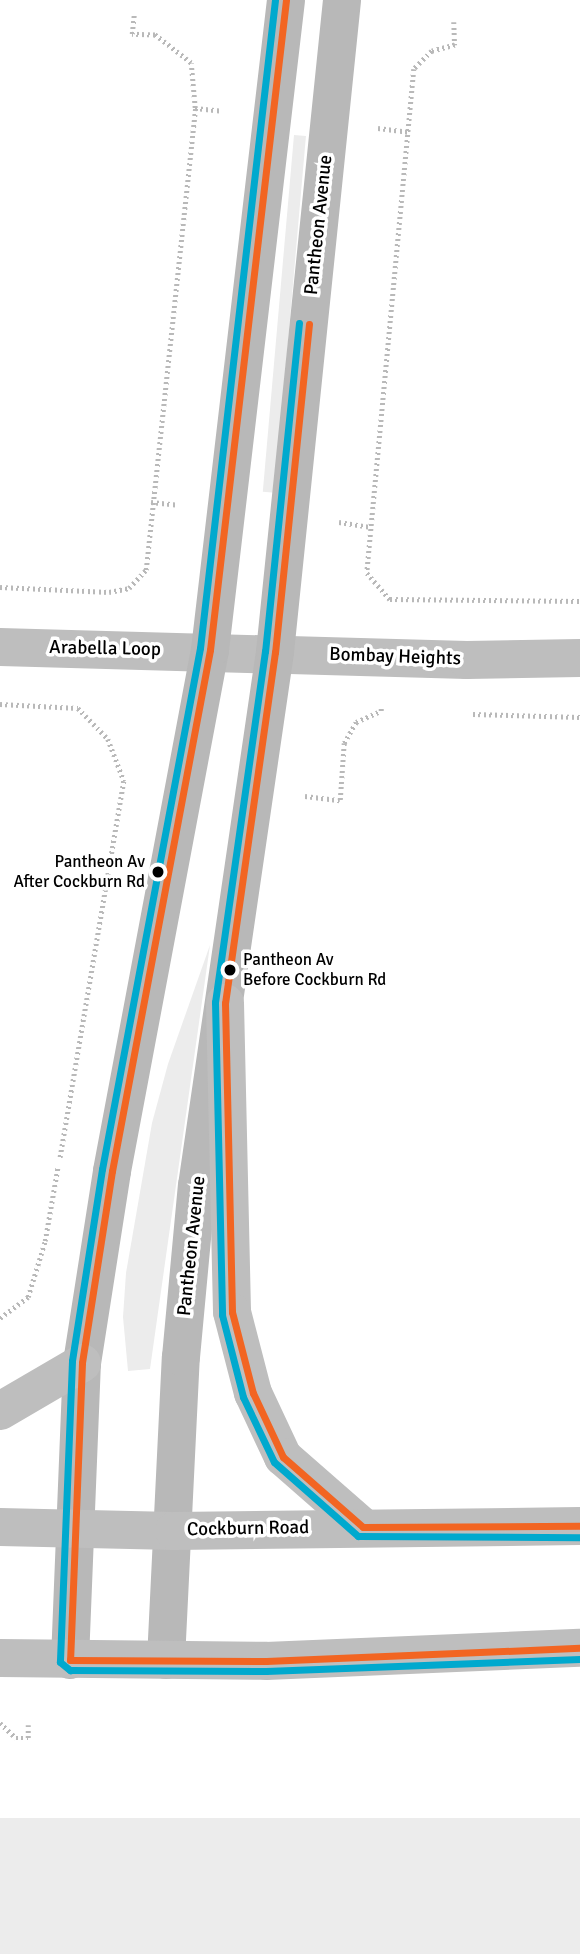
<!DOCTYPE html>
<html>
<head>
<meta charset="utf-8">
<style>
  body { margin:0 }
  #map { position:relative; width:580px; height:1954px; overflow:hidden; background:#fff; font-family:Signika,sans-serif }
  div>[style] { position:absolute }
  .green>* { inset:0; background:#ececec; transform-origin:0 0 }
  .path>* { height:4.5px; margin-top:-2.25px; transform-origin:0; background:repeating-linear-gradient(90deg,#b9b9b9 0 2px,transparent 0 5.5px) }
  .minor>* { height:38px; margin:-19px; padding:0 19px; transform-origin:19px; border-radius:19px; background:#bebebe }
  .secondary>* { height:38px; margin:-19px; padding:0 19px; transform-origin:19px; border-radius:19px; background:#b8b8b8 }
  .primary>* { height:38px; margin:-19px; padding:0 19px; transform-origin:19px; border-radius:19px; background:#bebebe }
  .bus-1>* { height:7px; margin:-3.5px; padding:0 3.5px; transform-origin:3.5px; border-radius:3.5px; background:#f26522 }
  .bus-2>* { height:7px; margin:-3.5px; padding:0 3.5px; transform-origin:3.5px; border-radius:3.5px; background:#00a9ce }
  .dots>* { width:19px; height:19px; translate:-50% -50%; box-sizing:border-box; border:4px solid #fff; border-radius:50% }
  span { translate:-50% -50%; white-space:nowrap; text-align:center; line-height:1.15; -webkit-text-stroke:7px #fff; paint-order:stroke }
  .bus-label { font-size:17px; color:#000 }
  .right { translate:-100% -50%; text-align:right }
  .left { translate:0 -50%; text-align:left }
  .street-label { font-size:19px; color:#000 }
</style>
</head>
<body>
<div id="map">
  <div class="green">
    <div style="left:294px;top:135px;width:12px;height:358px;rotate:5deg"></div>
    <div style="clip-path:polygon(210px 945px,150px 1369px,128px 1371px,123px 1317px,126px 1273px,152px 1123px,168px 1064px)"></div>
    <div style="left:580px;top:1818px;width:136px;height:580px;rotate:90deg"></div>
  </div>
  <div class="path">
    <div style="left:454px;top:22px;width:23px;rotate:88deg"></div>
    <div style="left:455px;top:45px;width:24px;rotate:165deg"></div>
    <div style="left:432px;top:51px;width:25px;rotate:135deg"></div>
    <div style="left:414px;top:69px;width:506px;rotate:95.33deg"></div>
    <div style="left:367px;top:573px;width:35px;rotate:49deg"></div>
    <div style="left:390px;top:599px;width:190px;rotate:0.6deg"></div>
    <div style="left:195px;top:108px;width:27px;rotate:6deg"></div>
    <div style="left:378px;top:128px;width:32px;rotate:7deg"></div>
    <div style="left:151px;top:502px;width:27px;rotate:6deg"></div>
    <div style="left:339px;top:522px;width:31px;rotate:9deg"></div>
    <div style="left:0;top:587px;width:109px;rotate:2.6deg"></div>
    <div style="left:109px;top:592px;width:20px;rotate:-11deg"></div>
    <div style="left:129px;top:588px;width:25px;rotate:-47deg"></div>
    <div style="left:146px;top:570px;width:465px;rotate:-83.9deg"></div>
    <div style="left:195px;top:108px;width:45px;rotate:-95.1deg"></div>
    <div style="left:191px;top:63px;width:46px;rotate:-142.1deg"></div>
    <div style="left:155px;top:35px;width:23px;rotate:-178deg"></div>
    <div style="left:132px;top:34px;width:20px;rotate:-84deg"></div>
    <div style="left:0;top:704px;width:78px;rotate:2.9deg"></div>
    <div style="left:78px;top:708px;width:43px;rotate:45.9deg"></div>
    <div style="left:108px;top:739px;width:45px;rotate:69.1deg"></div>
    <div style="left:124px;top:781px;width:382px;rotate:99.6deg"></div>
    <div style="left:473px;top:714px;width:107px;rotate:1.6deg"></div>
    <div style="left:305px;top:796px;width:35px;rotate:7deg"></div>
    <div style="left:340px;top:800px;width:57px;rotate:-86deg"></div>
    <div style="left:344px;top:743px;width:24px;rotate:-60deg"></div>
    <div style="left:356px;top:722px;width:27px;rotate:-24deg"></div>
    <div style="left:381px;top:711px;width:5px;rotate:-90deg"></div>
    <div style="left:0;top:1318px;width:35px;rotate:-37deg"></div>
    <div style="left:28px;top:1297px;width:59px;rotate:-73.1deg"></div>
    <div style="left:45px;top:1241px;width:76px;rotate:-80.2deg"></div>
    <div style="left:0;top:1723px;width:22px;rotate:43deg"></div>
    <div style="left:16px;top:1738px;width:12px"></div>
    <div style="left:28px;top:1738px;width:13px;rotate:-90deg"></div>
  </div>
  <div class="minor">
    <div style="left:0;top:647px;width:467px;rotate:1.6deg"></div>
    <div style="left:467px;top:660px;width:113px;rotate:-1deg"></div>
  </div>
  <div class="secondary">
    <div style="left:70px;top:1660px;width:297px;rotate:-87.7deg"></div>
    <div style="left:82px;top:1363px;width:194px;rotate:-81.1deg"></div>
    <div style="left:112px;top:1171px;width:530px;rotate:-79.35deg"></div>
    <div style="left:210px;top:650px;width:654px;rotate:-83.33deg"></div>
    <div style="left:166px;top:1660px;width:303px;rotate:-87.2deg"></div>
    <div style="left:181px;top:1357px;width:172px;rotate:-84.7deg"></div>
    <div style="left:197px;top:1186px;width:540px;rotate:-81.69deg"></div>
    <div style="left:275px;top:652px;width:655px;rotate:-84.13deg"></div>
  </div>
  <div class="primary">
    <div style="left:225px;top:1003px;width:309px;rotate:88.7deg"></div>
    <div style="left:232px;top:1312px;width:84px;rotate:75.5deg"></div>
    <div style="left:253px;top:1393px;width:71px;rotate:64.9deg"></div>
    <div style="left:283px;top:1457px;width:106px;rotate:41.2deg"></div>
    <div style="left:0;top:1411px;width:95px;rotate:-30.3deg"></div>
    <div style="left:0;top:1527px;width:174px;rotate:1.3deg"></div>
    <div style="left:174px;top:1531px;width:406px;rotate:-0.7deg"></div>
    <div style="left:0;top:1658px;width:266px;rotate:0.6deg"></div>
    <div style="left:266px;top:1661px;width:314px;rotate:-2.4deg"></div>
  </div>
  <div class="bus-1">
    <div style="left:286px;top:0;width:654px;rotate:96.67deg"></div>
    <div style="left:210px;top:650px;width:530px;rotate:100.65deg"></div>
    <div style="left:112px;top:1171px;width:194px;rotate:98.9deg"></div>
    <div style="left:82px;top:1363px;width:297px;rotate:92.3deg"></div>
    <div style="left:70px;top:1660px;width:196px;rotate:0.3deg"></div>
    <div style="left:266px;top:1661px;width:314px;rotate:-2.4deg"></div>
    <div style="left:309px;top:324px;width:330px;rotate:95.9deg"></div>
    <div style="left:275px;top:652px;width:355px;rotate:98.1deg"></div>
    <div style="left:225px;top:1003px;width:309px;rotate:88.7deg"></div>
    <div style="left:232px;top:1312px;width:84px;rotate:75.5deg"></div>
    <div style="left:253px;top:1393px;width:71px;rotate:64.9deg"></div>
    <div style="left:283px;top:1457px;width:106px;rotate:41.2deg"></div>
    <div style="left:363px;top:1527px;width:217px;rotate:-0.3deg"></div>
  </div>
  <div class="bus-2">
    <div style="left:275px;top:0;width:652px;rotate:96.6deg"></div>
    <div style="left:200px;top:648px;width:530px;rotate:100.65deg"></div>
    <div style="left:102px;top:1169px;width:194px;rotate:98.9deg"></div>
    <div style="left:72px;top:1361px;width:301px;rotate:92.3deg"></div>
    <div style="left:60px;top:1662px;width:13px;rotate:39deg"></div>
    <div style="left:70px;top:1670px;width:196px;rotate:0.3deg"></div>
    <div style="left:266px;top:1671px;width:314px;rotate:-2.2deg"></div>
    <div style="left:299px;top:323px;width:330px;rotate:95.9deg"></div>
    <div style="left:265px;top:651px;width:355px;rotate:98.1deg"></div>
    <div style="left:215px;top:1002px;width:313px;rotate:88.7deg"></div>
    <div style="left:222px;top:1315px;width:85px;rotate:75.6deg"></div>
    <div style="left:243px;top:1397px;width:72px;rotate:64.5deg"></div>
    <div style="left:274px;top:1462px;width:112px;rotate:41.4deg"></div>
    <div style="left:358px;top:1536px;width:222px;rotate:0.3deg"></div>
  </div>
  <div class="dots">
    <div style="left:158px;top:872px;background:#000"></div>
    <div style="left:230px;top:970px;background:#000"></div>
  </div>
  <div class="bus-label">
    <span class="right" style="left:145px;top:872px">Pantheon Av<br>After Cockburn Rd</span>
    <span class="left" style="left:243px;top:970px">Pantheon Av<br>Before Cockburn Rd</span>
  </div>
  <div class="street-label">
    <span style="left:319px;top:225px;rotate:-84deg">Pantheon Avenue</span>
    <span style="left:105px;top:649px;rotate:1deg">Arabella Loop</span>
    <span style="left:395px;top:657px;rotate:2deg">Bombay Heights</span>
    <span style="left:192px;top:1246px;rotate:-84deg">Pantheon Avenue</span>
    <span style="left:248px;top:1529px;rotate:-1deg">Cockburn Road</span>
  </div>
</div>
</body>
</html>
